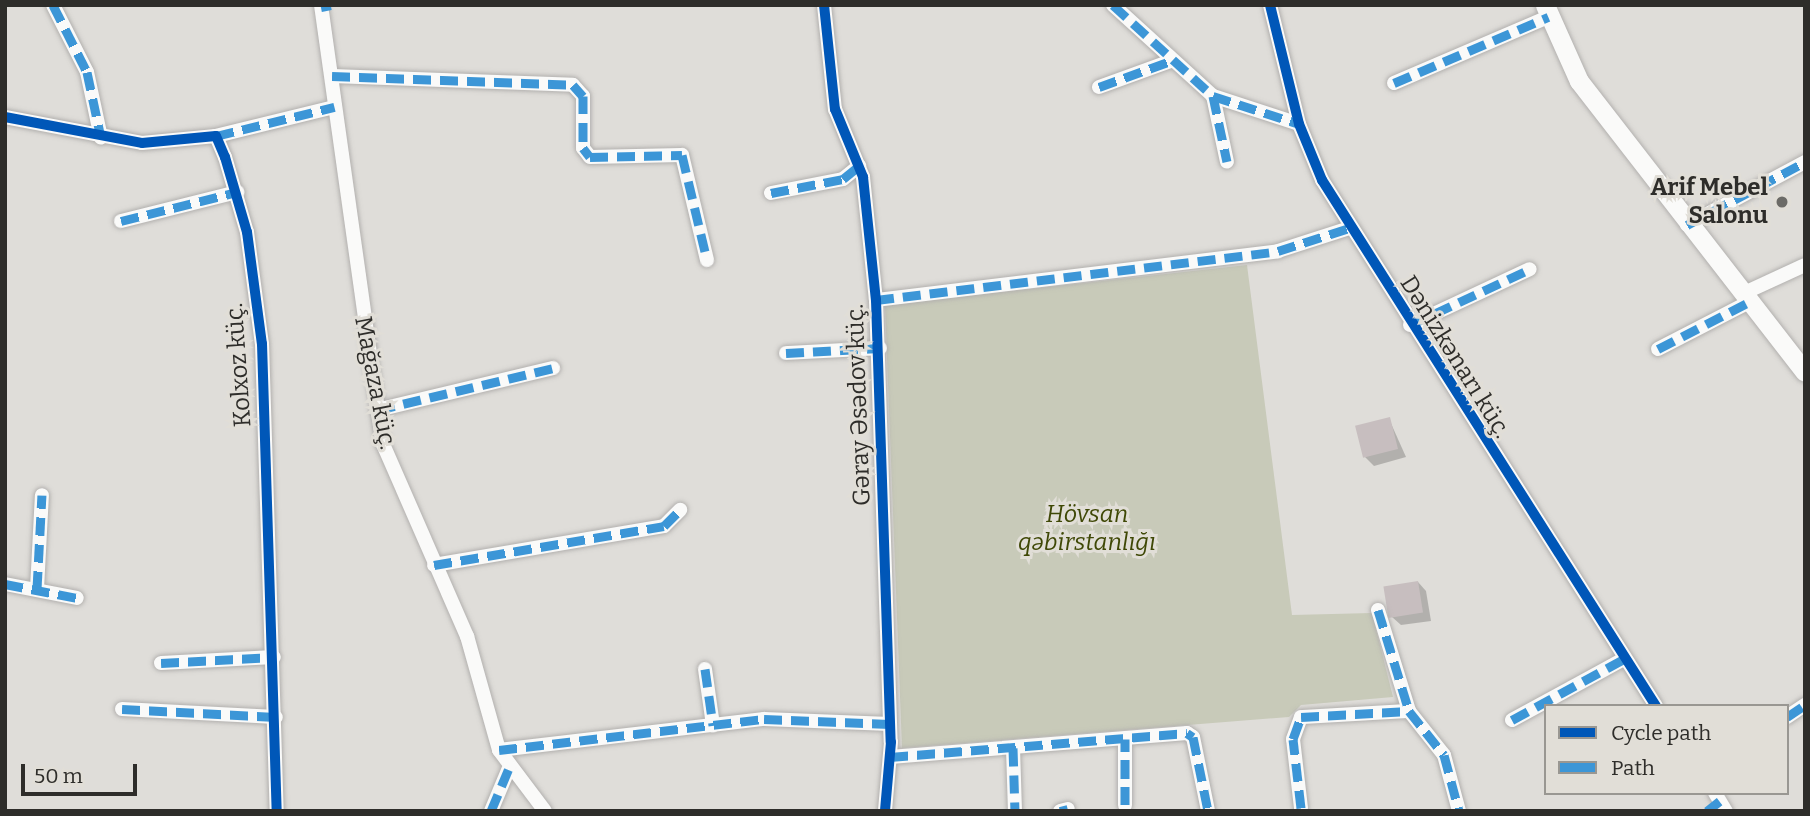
<!DOCTYPE html>
<html>
<head>
<meta charset="utf-8">
<style>
  body { margin:0 }
  #map { position:relative; width:1810px; height:816px; overflow:hidden; background:#dfddd9; font-family:Bitter,serif }
  div>[style] { position:absolute }
  .green>* { inset:0; background:#c8cab9 }
  .shadow>* { inset:0; background:#0003 }
  .building>* { inset:0; background:#c7bebf; transform-origin:0 0 }
  .roads { filter:drop-shadow(0 0 2px #b2b0ae) drop-shadow(0 0 2px #b2b0ae) }
  .street>* { height:14px; margin:-7px; padding:0 7px; transform-origin:7px; border-radius:7px; background:#fafaf9 }
  .secondary>* { height:19px; margin:-9.5px; padding:0 9.5px; transform-origin:9.5px; border-radius:9.5px; background:#fafaf9 }
  .quiet>* { height:9px; margin-top:-4.5px; transform-origin:0; background:repeating-linear-gradient(90deg,#3c96d7 0 18px,transparent 0 27px) }
  .cycleway>* { height:10px; margin:-5px; padding:0 5px; transform-origin:5px; border-radius:5px; background:#0057b8 }
  .dots>* { width:19px; height:19px; translate:-50% -50%; box-sizing:border-box; border:4px solid #e1ded7; border-radius:50% }
  span { translate:-50% -50%; white-space:nowrap; text-align:center; line-height:1.15; -webkit-text-stroke:6px #e1ded7; paint-order:stroke }
  .poi-label { font-size:24px; color:#2e2d2a; font-weight:700 }
  .right { translate:-100% -50%; text-align:right }
  .street-label { font-size:24px; color:#2e2d2a }
  .park-label { font-size:24px; color:#3f4806; font-style:italic }
  .frame { position:absolute; inset:0; border:7px solid #2e2d2a; pointer-events:none }
  .legend { position:absolute; left:1544px; top:704px; width:245px; height:91px; box-sizing:border-box; background:#e1ded7; border:2px solid #999792; margin:0; padding:9px 12px; list-style:none; font-size:21px; color:#2e2d2a }
  .legend li { display:flex; align-items:center; gap:14px; height:35px }
  .legend b { width:35px; border:2px solid #999792 }
  .scale { position:absolute; left:21px; top:764px; width:116px; height:32px; box-sizing:border-box; border:4px solid #2e2d2a; border-top:0; padding-left:9px; font-size:21px; line-height:24px; white-space:nowrap; color:#2e2d2a; -webkit-text-stroke:5px #e1ded7; paint-order:stroke }
</style>
</head>
<body>
<div id="map">
  <div class="green">
    <div style="clip-path:polygon(1247px 265px,1292px 615px,1372px 613px,1393px 697px,1301px 705px,1289px 717px,902px 748px,885px 305px)"></div>
  </div>
  <div class="shadow">
    <div style="clip-path:polygon(1389px 419px,1406px 457px,1374px 466px,1365px 457px)"></div>
    <div style="clip-path:polygon(1418px 582px,1426px 591px,1431px 621px,1401px 625px,1392px 617px)"></div>
  </div>
  <div class="building">
    <div style="left:1390px;top:417px;width:33px;height:36px;rotate:76deg"></div>
    <div style="left:1418px;top:581px;width:32px;height:35px;rotate:81deg"></div>
  </div>
  <div class="roads">
    <div class="street">
      <div style="left:53px;top:5px;width:75px;rotate:63.1deg"></div>
      <div style="left:87px;top:72px;width:67px;rotate:78deg"></div>
      <div style="left:321px;top:5px;width:443px;rotate:82deg"></div>
      <div style="left:383px;top:444px;width:210px;rotate:66.4deg"></div>
      <div style="left:467px;top:636px;width:118px;rotate:74.3deg"></div>
      <div style="left:499px;top:750px;width:76px;rotate:53deg"></div>
      <div style="left:824px;top:5px;width:105px;rotate:84deg"></div>
      <div style="left:835px;top:109px;width:74px;rotate:67.6deg"></div>
      <div style="left:863px;top:177px;width:124px;rotate:84deg"></div>
      <div style="left:876px;top:300px;width:442px;rotate:88.1deg"></div>
      <div style="left:891px;top:742px;width:69px;rotate:95deg"></div>
      <div style="left:1113px;top:5px;width:135px;rotate:42.3deg"></div>
      <div style="left:1213px;top:96px;width:90px;rotate:18deg"></div>
      <div style="left:1270px;top:5px;width:122px;rotate:76.3deg"></div>
      <div style="left:1299px;top:124px;width:61px;rotate:67.7deg"></div>
      <div style="left:1322px;top:180px;width:623px;rotate:57.59deg"></div>
      <div style="left:332px;top:76px;width:241px;rotate:2.1deg"></div>
      <div style="left:573px;top:85px;width:15px;rotate:48deg"></div>
      <div style="left:583px;top:96px;width:52px;rotate:90deg"></div>
      <div style="left:583px;top:148px;width:11px;rotate:52deg"></div>
      <div style="left:590px;top:157px;width:92px;rotate:-1.2deg"></div>
      <div style="left:682px;top:155px;width:108px;rotate:76.6deg"></div>
      <div style="left:1394px;top:83px;width:168px;rotate:-23.2deg"></div>
      <div style="left:1099px;top:87px;width:77px;rotate:-19.9deg"></div>
      <div style="left:1213px;top:96px;width:67px;rotate:78deg"></div>
      <div style="left:5px;top:117px;width:139px;rotate:10.7deg"></div>
      <div style="left:142px;top:143px;width:74px;rotate:-5.4deg"></div>
      <div style="left:216px;top:136px;width:23px;rotate:67deg"></div>
      <div style="left:225px;top:157px;width:78px;rotate:73.7deg"></div>
      <div style="left:247px;top:232px;width:113px;rotate:82.4deg"></div>
      <div style="left:262px;top:344px;width:467px;rotate:88.2deg"></div>
      <div style="left:216px;top:136px;width:122px;rotate:-13.8deg"></div>
      <div style="left:771px;top:193px;width:73px;rotate:-11deg"></div>
      <div style="left:843px;top:179px;width:21px;rotate:-39deg"></div>
      <div style="left:121px;top:221px;width:120px;rotate:-14deg"></div>
      <div style="left:1687px;top:225px;width:134px;rotate:-28.1deg"></div>
      <div style="left:1742px;top:294px;width:69px;rotate:-24.7deg"></div>
      <div style="left:876px;top:300px;width:405px;rotate:-6.9deg"></div>
      <div style="left:1278px;top:251px;width:75px;rotate:-17.9deg"></div>
      <div style="left:1410px;top:325px;width:132px;rotate:-25deg"></div>
      <div style="left:1658px;top:349px;width:102px;rotate:-27.3deg"></div>
      <div style="left:786px;top:353px;width:94px;rotate:-3deg"></div>
      <div style="left:377px;top:410px;width:181px;rotate:-13.4deg"></div>
      <div style="left:434px;top:565px;width:233px;rotate:-9.6deg"></div>
      <div style="left:664px;top:526px;width:23px;rotate:-45deg"></div>
      <div style="left:5px;top:584px;width:73px;rotate:11deg"></div>
      <div style="left:37px;top:589px;width:94px;rotate:-87deg"></div>
      <div style="left:1378px;top:610px;width:106px;rotate:72.9deg"></div>
      <div style="left:1409px;top:711px;width:56px;rotate:51.5deg"></div>
      <div style="left:1444px;top:755px;width:58px;rotate:75deg"></div>
      <div style="left:161px;top:663px;width:113px;rotate:-3deg"></div>
      <div style="left:705px;top:669px;width:57px;rotate:81.9deg"></div>
      <div style="left:122px;top:709px;width:154px;rotate:3deg"></div>
      <div style="left:1787px;top:717px;width:22px;rotate:-34deg"></div>
      <div style="left:1512px;top:720px;width:128px;rotate:-28.6deg"></div>
      <div style="left:1013px;top:748px;width:63px;rotate:88.2deg"></div>
      <div style="left:499px;top:750px;width:267px;rotate:-6.7deg"></div>
      <div style="left:764px;top:719px;width:126px;rotate:2.3deg"></div>
      <div style="left:890px;top:757px;width:298px;rotate:-4.6deg"></div>
      <div style="left:1187px;top:733px;width:7px;rotate:34deg"></div>
      <div style="left:1193px;top:737px;width:76px;rotate:78.5deg"></div>
      <div style="left:1715px;top:793px;width:21px;rotate:59deg"></div>
      <div style="left:1125px;top:805px;width:66px;rotate:-90deg"></div>
      <div style="left:1301px;top:808px;width:69px;rotate:-96.6deg"></div>
      <div style="left:1293px;top:739px;width:23px;rotate:-70deg"></div>
      <div style="left:1301px;top:717px;width:108px;rotate:-3.2deg"></div>
      <div style="left:491px;top:811px;width:47px;rotate:-67.3deg"></div>
      <div style="left:1060px;top:811px;width:8px;rotate:-14deg"></div>
    </div>
    <div class="secondary">
      <div style="left:1545px;top:5px;width:83px;rotate:65.9deg"></div>
      <div style="left:1579px;top:81px;width:368px;rotate:52.2deg"></div>
    </div>
  </div>
  <div class="quiet">
    <div style="left:53px;top:5px;width:75px;rotate:63.1deg"></div>
    <div style="left:87px;top:72px;width:67px;rotate:78deg"></div>
    <div style="left:1113px;top:5px;width:135px;rotate:42.3deg"></div>
    <div style="left:1213px;top:96px;width:90px;rotate:18deg"></div>
    <div style="left:321px;top:7px;width:10px;rotate:-11deg"></div>
    <div style="left:332px;top:76px;width:241px;rotate:2.1deg"></div>
    <div style="left:573px;top:85px;width:15px;rotate:48deg"></div>
    <div style="left:583px;top:96px;width:52px;rotate:90deg"></div>
    <div style="left:583px;top:148px;width:11px;rotate:52deg"></div>
    <div style="left:590px;top:157px;width:92px;rotate:-1.2deg"></div>
    <div style="left:682px;top:155px;width:108px;rotate:76.6deg"></div>
    <div style="left:1394px;top:83px;width:168px;rotate:-23.2deg"></div>
    <div style="left:1099px;top:87px;width:77px;rotate:-19.9deg"></div>
    <div style="left:1213px;top:96px;width:67px;rotate:78deg"></div>
    <div style="left:216px;top:136px;width:122px;rotate:-13.8deg"></div>
    <div style="left:771px;top:193px;width:73px;rotate:-11deg"></div>
    <div style="left:843px;top:179px;width:21px;rotate:-39deg"></div>
    <div style="left:121px;top:221px;width:120px;rotate:-14deg"></div>
    <div style="left:1687px;top:225px;width:134px;rotate:-28.1deg"></div>
    <div style="left:876px;top:300px;width:405px;rotate:-6.9deg"></div>
    <div style="left:1278px;top:251px;width:75px;rotate:-17.9deg"></div>
    <div style="left:1410px;top:325px;width:132px;rotate:-25deg"></div>
    <div style="left:1658px;top:349px;width:102px;rotate:-27.3deg"></div>
    <div style="left:786px;top:353px;width:94px;rotate:-3deg"></div>
    <div style="left:377px;top:410px;width:181px;rotate:-13.4deg"></div>
    <div style="left:434px;top:565px;width:233px;rotate:-9.6deg"></div>
    <div style="left:664px;top:526px;width:23px;rotate:-45deg"></div>
    <div style="left:5px;top:584px;width:73px;rotate:11deg"></div>
    <div style="left:37px;top:589px;width:94px;rotate:-87deg"></div>
    <div style="left:1378px;top:610px;width:106px;rotate:72.9deg"></div>
    <div style="left:1409px;top:711px;width:56px;rotate:51.5deg"></div>
    <div style="left:1444px;top:755px;width:58px;rotate:75deg"></div>
    <div style="left:161px;top:663px;width:113px;rotate:-3deg"></div>
    <div style="left:705px;top:669px;width:57px;rotate:81.9deg"></div>
    <div style="left:122px;top:709px;width:154px;rotate:3deg"></div>
    <div style="left:1787px;top:717px;width:22px;rotate:-34deg"></div>
    <div style="left:1512px;top:720px;width:128px;rotate:-28.6deg"></div>
    <div style="left:1013px;top:748px;width:63px;rotate:88.2deg"></div>
    <div style="left:499px;top:750px;width:267px;rotate:-6.7deg"></div>
    <div style="left:764px;top:719px;width:126px;rotate:2.3deg"></div>
    <div style="left:890px;top:757px;width:298px;rotate:-4.6deg"></div>
    <div style="left:1187px;top:733px;width:7px;rotate:34deg"></div>
    <div style="left:1193px;top:737px;width:76px;rotate:78.5deg"></div>
    <div style="left:1125px;top:805px;width:66px;rotate:-90deg"></div>
    <div style="left:1301px;top:808px;width:69px;rotate:-96.6deg"></div>
    <div style="left:1293px;top:739px;width:23px;rotate:-70deg"></div>
    <div style="left:1301px;top:717px;width:108px;rotate:-3.2deg"></div>
    <div style="left:491px;top:811px;width:47px;rotate:-67.3deg"></div>
    <div style="left:1060px;top:811px;width:8px;rotate:-14deg"></div>
    <div style="left:1707px;top:811px;width:16px;rotate:-38deg"></div>
  </div>
  <div class="cycleway">
    <div style="left:824px;top:5px;width:105px;rotate:84deg"></div>
    <div style="left:835px;top:109px;width:74px;rotate:67.6deg"></div>
    <div style="left:863px;top:177px;width:124px;rotate:84deg"></div>
    <div style="left:876px;top:300px;width:442px;rotate:88.1deg"></div>
    <div style="left:891px;top:742px;width:69px;rotate:95deg"></div>
    <div style="left:1270px;top:5px;width:122px;rotate:76.3deg"></div>
    <div style="left:1299px;top:124px;width:61px;rotate:67.7deg"></div>
    <div style="left:1322px;top:180px;width:623px;rotate:57.59deg"></div>
    <div style="left:5px;top:117px;width:139px;rotate:10.7deg"></div>
    <div style="left:142px;top:143px;width:74px;rotate:-5.4deg"></div>
    <div style="left:216px;top:136px;width:23px;rotate:67deg"></div>
    <div style="left:225px;top:157px;width:78px;rotate:73.7deg"></div>
    <div style="left:247px;top:232px;width:113px;rotate:82.4deg"></div>
    <div style="left:262px;top:344px;width:467px;rotate:88.2deg"></div>
  </div>
  <div class="dots">
    <div style="left:1782px;top:202px;background:#6c6b67"></div>
  </div>
  <div class="poi-label">
    <span class="right" style="left:1768px;top:202px">Arif Mebel<br>Salonu</span>
  </div>
  <div class="street-label">
    <span style="left:1455px;top:357px;rotate:58deg">Dənizkənarı küç.</span>
    <span style="left:239px;top:365px;rotate:-94deg">Kolxoz küç.</span>
    <span style="left:375px;top:383px;rotate:79deg">Mağaza küç.</span>
    <span style="left:859px;top:405px;rotate:-92deg">Gəray Əsədov küç.</span>
  </div>
  <div class="park-label">
    <span style="left:1087px;top:529px">Hövsan<br>qəbirstanlığı</span>
  </div>
  <div class="frame"></div>
  <ul class="legend">
  <li><b style="height:9px;background:#0057b8"></b>Cycle path</li>
  <li><b style="height:9px;background:#3c96d7"></b>Path</li>
  </ul>
  <div class="scale">50 m</div>
</div>
</body>
</html>
